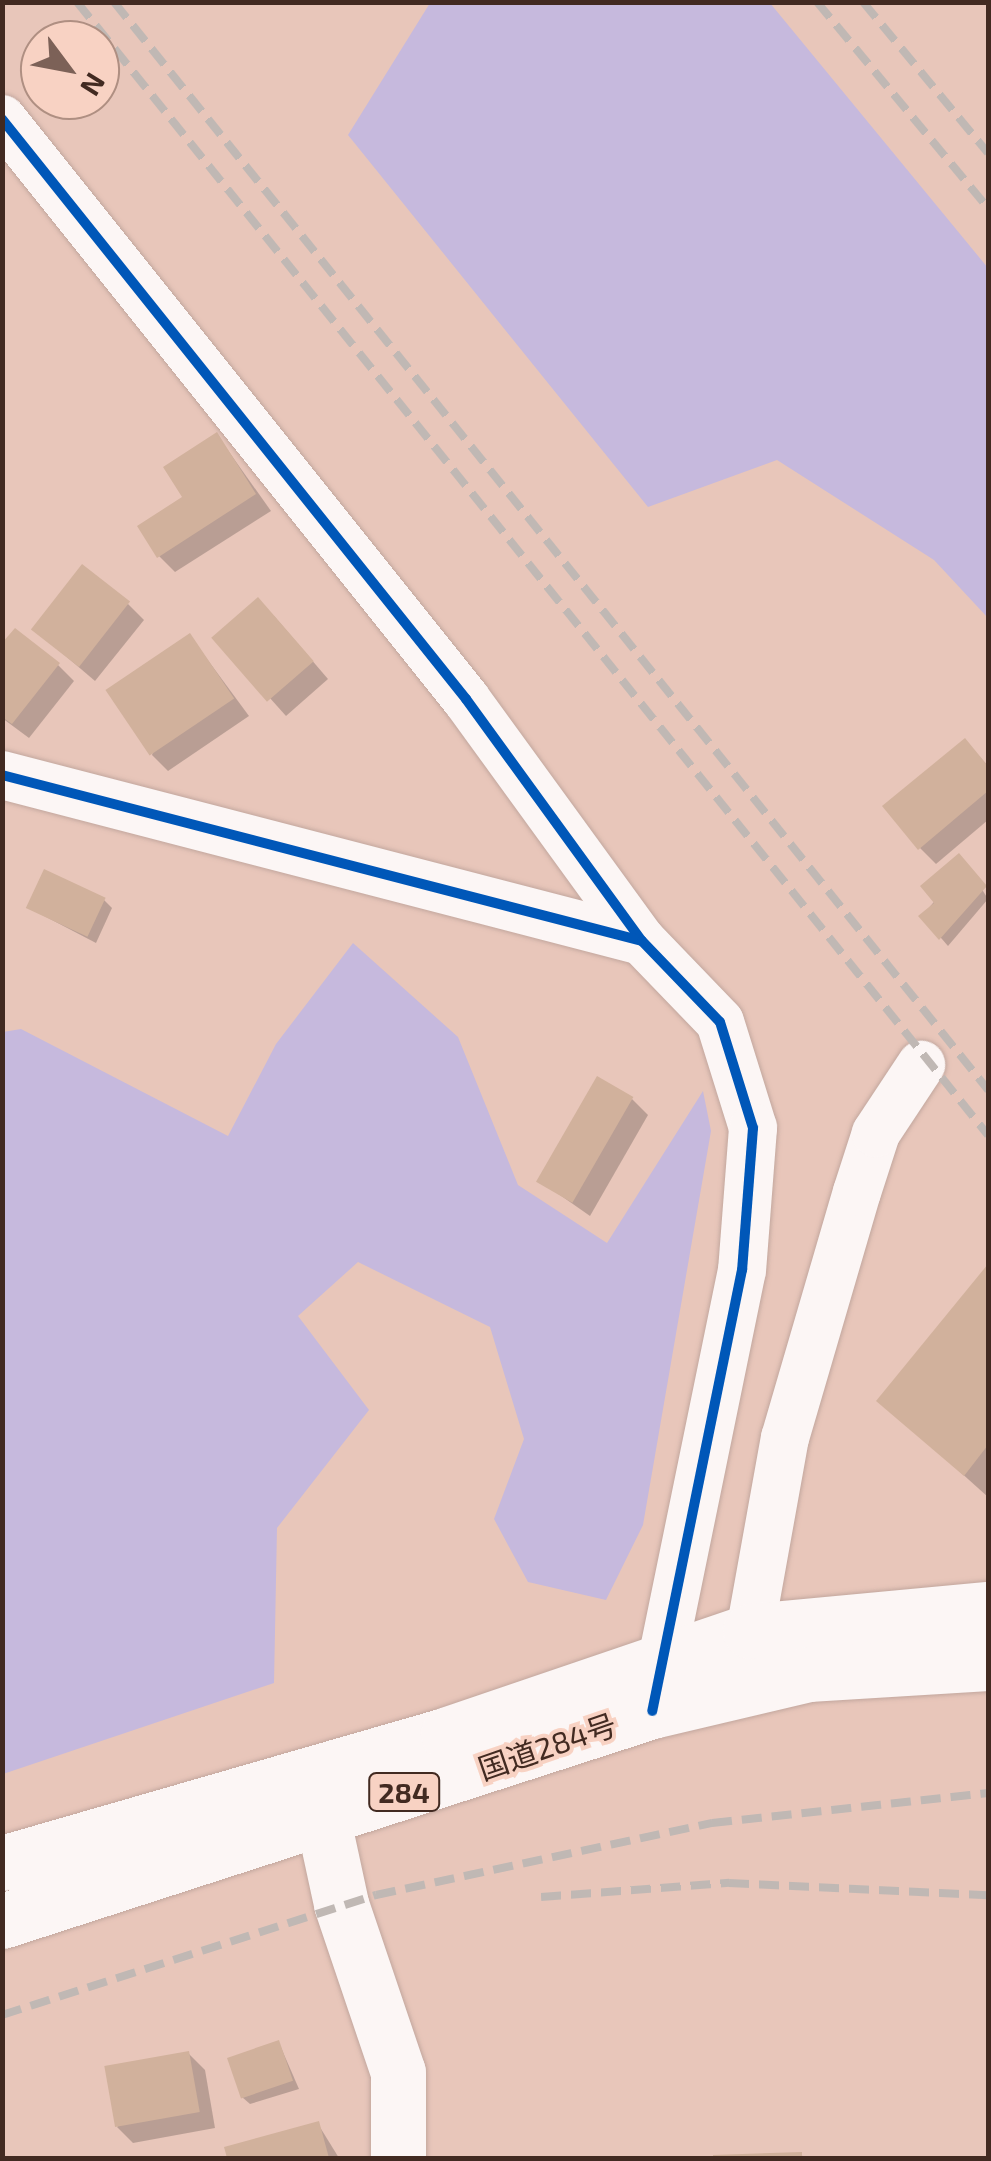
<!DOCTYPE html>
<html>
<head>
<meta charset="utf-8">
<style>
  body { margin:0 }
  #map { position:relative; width:991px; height:2161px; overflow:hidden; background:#e8c6ba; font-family:"Exo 2","Noto Sans JP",sans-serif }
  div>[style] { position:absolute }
  .green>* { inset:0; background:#c6b9dd }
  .shadow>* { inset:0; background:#0003 }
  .building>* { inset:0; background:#d1b19c; transform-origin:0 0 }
  .roads { filter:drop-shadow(0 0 2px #c2a79e) drop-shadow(0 0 2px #c2a79e) }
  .minor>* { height:48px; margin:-24px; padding:0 24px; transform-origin:24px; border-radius:24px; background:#fcf6f5 }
  .tertiary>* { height:55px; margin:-27.5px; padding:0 27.5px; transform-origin:27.5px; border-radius:27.5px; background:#fcf6f5 }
  .trunk>* { height:55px; margin:-27.5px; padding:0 27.5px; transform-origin:27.5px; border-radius:27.5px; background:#fcf6f5 }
  .rail>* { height:8px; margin-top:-4px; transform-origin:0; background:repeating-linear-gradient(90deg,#c0b8b4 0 20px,transparent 0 30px) }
  .cycleway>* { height:10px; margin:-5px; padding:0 5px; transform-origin:5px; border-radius:5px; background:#0057b8 }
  span { translate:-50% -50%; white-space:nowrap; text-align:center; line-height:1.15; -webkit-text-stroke:8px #f8d2c3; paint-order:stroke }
  .shield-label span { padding:2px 8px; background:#f8d2c3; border:2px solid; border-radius:8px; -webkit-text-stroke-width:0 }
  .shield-label { font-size:28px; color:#422a21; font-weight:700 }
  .street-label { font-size:30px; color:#422a21 }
  .frame { position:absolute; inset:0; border:5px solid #422a21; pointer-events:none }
  .north { position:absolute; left:20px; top:20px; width:100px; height:100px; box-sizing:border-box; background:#f8d2c3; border:2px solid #af8f82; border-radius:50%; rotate:122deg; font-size:28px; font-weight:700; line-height:40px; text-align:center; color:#422a21 }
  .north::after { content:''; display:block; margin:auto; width:35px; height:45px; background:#7c6157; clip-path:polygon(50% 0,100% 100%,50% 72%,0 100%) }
</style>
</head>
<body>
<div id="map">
  <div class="green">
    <div style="clip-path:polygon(430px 3px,770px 3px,988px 268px,988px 618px,934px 560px,777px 460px,648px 507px,348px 135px)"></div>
    <div style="clip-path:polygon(353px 943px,458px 1037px,518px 1185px,607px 1243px,703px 1091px,711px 1131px,643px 1525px,606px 1600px,528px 1582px,494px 1519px,524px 1439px,490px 1327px,358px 1262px,298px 1316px,369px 1410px,277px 1528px,274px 1683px,3px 1774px,3px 1032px,21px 1029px,228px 1136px,276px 1044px)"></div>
  </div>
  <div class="shadow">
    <div style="clip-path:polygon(217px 435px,271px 511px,175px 572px,159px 556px)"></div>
    <div style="clip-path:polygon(128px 604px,144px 620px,95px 681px,34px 629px)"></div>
    <div style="clip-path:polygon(274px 616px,328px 679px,286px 716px,216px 638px)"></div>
    <div style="clip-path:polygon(190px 636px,249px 716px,168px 771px,152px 755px)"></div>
    <div style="clip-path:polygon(2px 647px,58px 665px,74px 681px,29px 738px,2px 718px)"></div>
    <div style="clip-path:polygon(965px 741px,988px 766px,988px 820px,936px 864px,920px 848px)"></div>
    <div style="clip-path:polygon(966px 864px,988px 899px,948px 946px,922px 916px)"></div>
    <div style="clip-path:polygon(104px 900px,112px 908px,96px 943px,29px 908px)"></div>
    <div style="clip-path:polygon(632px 1099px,648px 1115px,590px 1216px,540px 1181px)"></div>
    <div style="clip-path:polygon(988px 1268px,988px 1497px,880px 1400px)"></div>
    <div style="clip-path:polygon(279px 2043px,299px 2089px,250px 2104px,242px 2097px)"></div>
    <div style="clip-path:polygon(189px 2054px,205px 2070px,215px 2128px,133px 2143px,117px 2127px)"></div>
    <div style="clip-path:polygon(318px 2124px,339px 2158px,229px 2158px,227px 2148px)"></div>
    <div style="clip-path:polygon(800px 2154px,805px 2158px,697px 2158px)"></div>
  </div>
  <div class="building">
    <div style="clip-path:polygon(217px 432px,256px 494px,157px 558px,137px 526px,182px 497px,163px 467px)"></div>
    <div style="left:82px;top:564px;width:61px;height:83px;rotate:38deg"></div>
    <div style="left:258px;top:597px;width:85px;height:62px;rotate:49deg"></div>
    <div style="clip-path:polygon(15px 628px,60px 663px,12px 724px,2px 717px,2px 643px)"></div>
    <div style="left:190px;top:633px;width:79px;height:102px;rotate:56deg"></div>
    <div style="clip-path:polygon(965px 738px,988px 766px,988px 791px,918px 850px,882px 806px)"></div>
    <div style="clip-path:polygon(959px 853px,987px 886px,939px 940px,918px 916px,934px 903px,920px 886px)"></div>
    <div style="left:44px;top:869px;width:68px;height:43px;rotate:25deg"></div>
    <div style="left:597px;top:1076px;width:42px;height:122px;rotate:30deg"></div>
    <div style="clip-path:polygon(988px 1264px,988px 1445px,964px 1476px,876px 1401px)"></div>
    <div style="left:279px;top:2040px;width:43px;height:55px;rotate:71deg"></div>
    <div style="left:189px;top:2051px;width:62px;height:86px;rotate:80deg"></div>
    <div style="clip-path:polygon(319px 2121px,329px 2158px,227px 2158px,224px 2147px)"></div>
    <div style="clip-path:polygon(802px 2152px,802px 2158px,713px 2158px,713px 2155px)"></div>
  </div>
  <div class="roads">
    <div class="minor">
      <div style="left:2px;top:119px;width:743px;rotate:51.34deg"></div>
      <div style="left:466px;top:699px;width:299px;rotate:54deg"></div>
      <div style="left:2px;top:775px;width:661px;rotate:14.54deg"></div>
      <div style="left:642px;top:941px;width:112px;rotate:46.1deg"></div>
      <div style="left:720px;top:1022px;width:111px;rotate:72.7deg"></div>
      <div style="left:753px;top:1128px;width:142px;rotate:94.4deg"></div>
      <div style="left:742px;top:1270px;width:432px;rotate:101.6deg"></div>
      <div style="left:744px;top:1665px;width:231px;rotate:-79.8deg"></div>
      <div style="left:785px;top:1438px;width:256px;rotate:-73.7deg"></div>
      <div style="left:857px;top:1192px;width:62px;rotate:-72.1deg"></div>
      <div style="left:876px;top:1133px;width:82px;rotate:-56.5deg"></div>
    </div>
    <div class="tertiary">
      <div style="left:313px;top:1774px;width:133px;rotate:77.8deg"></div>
      <div style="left:341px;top:1904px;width:177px;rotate:71.3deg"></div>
      <div style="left:398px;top:2072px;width:86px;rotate:90deg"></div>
    </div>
    <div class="trunk">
      <div style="left:2px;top:1863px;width:464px;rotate:-16.1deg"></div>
      <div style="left:448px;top:1734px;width:319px;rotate:-18.8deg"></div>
      <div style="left:750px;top:1631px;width:239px;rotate:-5.3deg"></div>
      <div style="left:2px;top:1921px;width:683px;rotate:-17.9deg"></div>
      <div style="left:652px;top:1711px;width:160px;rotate:-13.3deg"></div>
      <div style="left:808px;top:1674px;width:180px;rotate:-3.5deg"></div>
    </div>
  </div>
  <div class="rail">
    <div style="left:77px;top:2px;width:1454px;rotate:51.2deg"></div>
    <div style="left:114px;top:2px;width:1396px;rotate:51.22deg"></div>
    <div style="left:817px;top:2px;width:268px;rotate:50.3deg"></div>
    <div style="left:863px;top:2px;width:196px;rotate:50.4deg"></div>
    <div style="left:541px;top:1897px;width:189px;rotate:-4.3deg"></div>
    <div style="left:729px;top:1883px;width:259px;rotate:2.7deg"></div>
    <div style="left:2px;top:2015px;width:393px;rotate:-17.8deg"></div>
    <div style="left:376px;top:1895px;width:344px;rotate:-12.1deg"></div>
    <div style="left:712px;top:1823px;width:278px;rotate:-6.2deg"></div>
  </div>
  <div class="cycleway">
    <div style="left:2px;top:119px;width:743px;rotate:51.34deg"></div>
    <div style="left:466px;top:699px;width:299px;rotate:54deg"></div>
    <div style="left:2px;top:775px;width:661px;rotate:14.54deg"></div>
    <div style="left:642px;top:941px;width:112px;rotate:46.1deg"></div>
    <div style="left:720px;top:1022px;width:111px;rotate:72.7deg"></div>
    <div style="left:753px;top:1128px;width:142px;rotate:94.4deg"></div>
    <div style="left:742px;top:1270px;width:450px;rotate:101.5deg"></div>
  </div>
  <div class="shield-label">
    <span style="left:404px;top:1792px">284</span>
  </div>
  <div class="street-label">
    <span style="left:547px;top:1746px;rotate:-19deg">国道284号</span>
  </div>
  <div class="frame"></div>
  <div class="north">N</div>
</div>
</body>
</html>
